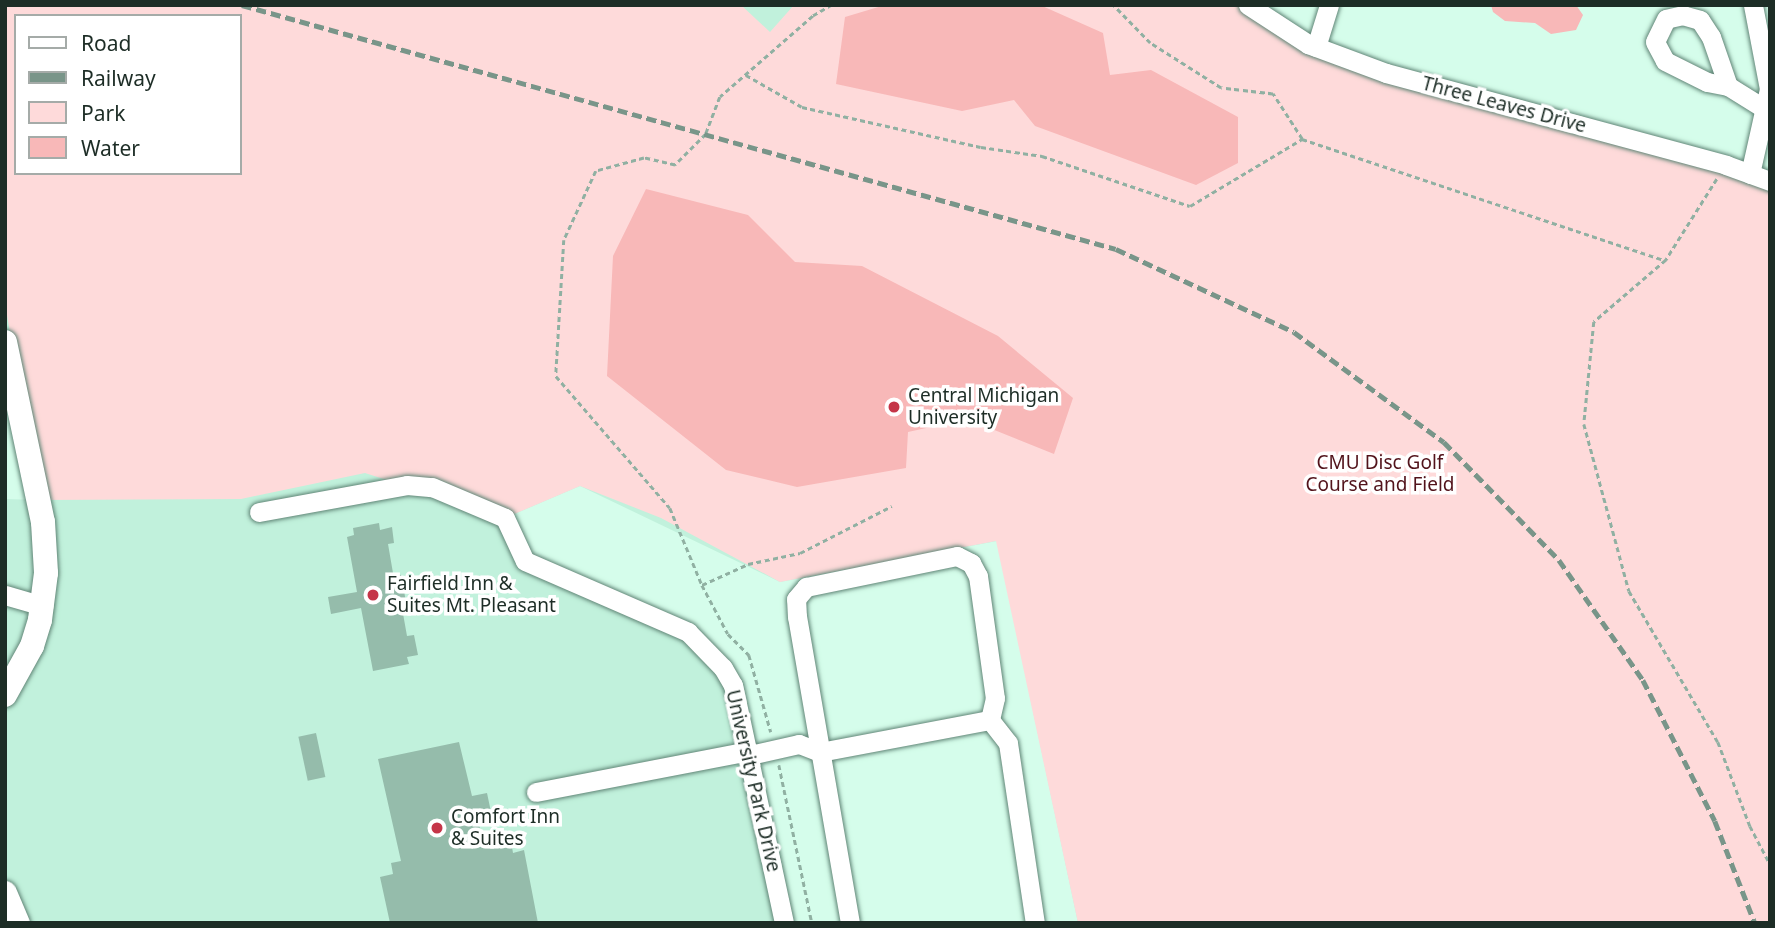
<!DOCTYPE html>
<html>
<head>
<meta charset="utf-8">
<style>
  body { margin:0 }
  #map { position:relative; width:1775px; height:928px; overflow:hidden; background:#d5fdeb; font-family:"Noto Sans",sans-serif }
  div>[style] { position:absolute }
  .built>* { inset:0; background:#c1f1dc }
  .green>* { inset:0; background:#fedada }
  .water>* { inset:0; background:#f8b8b8 }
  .building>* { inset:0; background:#95bcab; transform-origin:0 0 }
  .path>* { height:2.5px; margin-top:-1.25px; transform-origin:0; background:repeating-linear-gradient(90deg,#90b0a2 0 5px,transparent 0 8.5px) }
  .roads { filter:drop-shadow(0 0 2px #608576) drop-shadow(0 0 2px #608576) }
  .minor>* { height:19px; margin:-9.5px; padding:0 9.5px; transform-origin:9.5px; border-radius:9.5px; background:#fff }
  .major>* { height:24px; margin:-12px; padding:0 12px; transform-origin:12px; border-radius:12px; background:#fff }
  .rail>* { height:4.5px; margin-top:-2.25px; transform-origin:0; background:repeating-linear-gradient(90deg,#799589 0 10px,transparent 0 15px) }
  .dots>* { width:19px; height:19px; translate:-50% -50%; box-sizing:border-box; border:4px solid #fff; border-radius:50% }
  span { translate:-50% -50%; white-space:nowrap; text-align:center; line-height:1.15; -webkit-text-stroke:7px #fff; paint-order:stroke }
  .street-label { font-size:19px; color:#1d2d26 }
  .poi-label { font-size:19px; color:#1d2d26 }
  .left { translate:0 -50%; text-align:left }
  .park-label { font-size:19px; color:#52131b }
  .frame { position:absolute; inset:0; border:7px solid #1d2d26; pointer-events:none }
  .legend { position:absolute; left:14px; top:14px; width:228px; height:161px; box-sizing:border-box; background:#fff; border:2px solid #a5aba8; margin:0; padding:9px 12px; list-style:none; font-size:21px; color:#1d2d26 }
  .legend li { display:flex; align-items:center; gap:14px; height:35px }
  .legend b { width:35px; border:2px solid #a5aba8 }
</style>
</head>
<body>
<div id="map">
  <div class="built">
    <div style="clip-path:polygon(evenodd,5px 5px,1248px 5px,1770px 923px,1078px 923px,997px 541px,780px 582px,580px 486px,505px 518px,525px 561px,688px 632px,723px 668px,784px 923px,5px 923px,5px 499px,37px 500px,5px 342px,5px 5px,16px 16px,240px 16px,240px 173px,16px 173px,16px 16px)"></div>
  </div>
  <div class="green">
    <div style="clip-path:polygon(evenodd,5px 5px,741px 5px,770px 32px,794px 5px,1248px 5px,1308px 44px,1770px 181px,1770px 923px,1078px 923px,996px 541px,780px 582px,661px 518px,580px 486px,505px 518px,365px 473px,241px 499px,38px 500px,5px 303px,5px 5px,16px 16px,240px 16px,240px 173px,16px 173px,16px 16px)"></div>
  </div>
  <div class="water">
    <div style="clip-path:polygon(885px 5px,1040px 5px,1103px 33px,1110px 75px,1151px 70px,1238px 117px,1238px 163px,1196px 185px,1035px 126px,1014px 100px,962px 111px,836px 84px,845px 17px)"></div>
    <div style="clip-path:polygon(1491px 5px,1576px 5px,1583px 15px,1576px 30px,1551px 34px,1535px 23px,1505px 21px,1493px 12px)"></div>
    <div style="clip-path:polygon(646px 189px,748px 215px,795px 262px,862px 266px,998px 336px,1073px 398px,1054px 454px,967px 419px,908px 432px,906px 468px,797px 487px,726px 470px,607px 376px,613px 256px)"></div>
  </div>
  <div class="building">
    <div style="clip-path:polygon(379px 523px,380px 530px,392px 527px,394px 543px,388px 544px,393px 573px,401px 575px,407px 607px,402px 608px,407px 636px,414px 635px,418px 655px,407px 657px,409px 664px,373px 671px,361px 608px,331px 614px,328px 597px,357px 592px,347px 537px,354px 535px,353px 528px)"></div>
    <div style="left:316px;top:733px;width:45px;height:18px;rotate:78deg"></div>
    <div style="clip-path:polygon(459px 742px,472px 796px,487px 793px,491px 812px,477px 815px,484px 847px,511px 841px,513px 853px,524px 850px,538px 923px,390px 923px,380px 877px,393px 874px,391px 863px,401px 861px,378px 759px)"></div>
  </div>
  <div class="path">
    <div style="left:832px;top:5px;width:22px;rotate:150deg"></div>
    <div style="left:813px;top:16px;width:123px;rotate:138.9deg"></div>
    <div style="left:720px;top:97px;width:40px;rotate:111deg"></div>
    <div style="left:706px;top:134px;width:44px;rotate:135deg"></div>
    <div style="left:675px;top:165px;width:32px;rotate:-167deg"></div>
    <div style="left:644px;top:158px;width:50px;rotate:164.8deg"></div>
    <div style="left:596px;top:171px;width:76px;rotate:114.9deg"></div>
    <div style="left:564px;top:240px;width:136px;rotate:93.4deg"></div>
    <div style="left:556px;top:376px;width:174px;rotate:49.2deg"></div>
    <div style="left:670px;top:508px;width:83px;rotate:67.4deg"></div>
    <div style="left:702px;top:585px;width:51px;rotate:-24.5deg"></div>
    <div style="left:748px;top:564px;width:53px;rotate:-11.9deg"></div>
    <div style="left:800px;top:553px;width:103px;rotate:-27.1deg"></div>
    <div style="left:746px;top:75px;width:64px;rotate:29.7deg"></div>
    <div style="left:802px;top:107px;width:183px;rotate:12.6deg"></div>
    <div style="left:981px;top:147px;width:62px;rotate:8.4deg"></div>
    <div style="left:1042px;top:156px;width:156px;rotate:18.7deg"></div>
    <div style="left:1190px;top:206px;width:131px;rotate:-30.9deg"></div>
    <div style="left:1302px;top:139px;width:54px;rotate:-122.8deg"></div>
    <div style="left:1273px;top:94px;width:52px;rotate:-173.4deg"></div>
    <div style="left:1221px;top:88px;width:84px;rotate:-147.6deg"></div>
    <div style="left:1150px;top:43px;width:53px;rotate:-134.2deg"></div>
    <div style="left:1302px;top:139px;width:382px;rotate:18.5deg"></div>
    <div style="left:1717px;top:179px;width:96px;rotate:122.2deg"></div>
    <div style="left:1666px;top:260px;width:95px;rotate:139.3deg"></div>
    <div style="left:1594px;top:322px;width:102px;rotate:95.6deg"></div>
    <div style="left:1584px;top:424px;width:173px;rotate:74.9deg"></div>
    <div style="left:1629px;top:591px;width:175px;rotate:59.5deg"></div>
    <div style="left:1718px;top:742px;width:90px;rotate:69.1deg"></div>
    <div style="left:1750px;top:826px;width:43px;rotate:62.2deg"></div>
    <div style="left:702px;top:585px;width:55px;rotate:62deg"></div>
    <div style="left:728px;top:634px;width:30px;rotate:45deg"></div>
    <div style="left:749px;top:655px;width:80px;rotate:74.1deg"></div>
    <div style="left:779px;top:765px;width:161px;rotate:78.2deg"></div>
  </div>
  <div class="roads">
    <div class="minor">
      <div style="left:1248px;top:5px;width:72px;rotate:33deg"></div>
      <div style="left:1308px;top:44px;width:83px;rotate:20.4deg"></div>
      <div style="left:1386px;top:73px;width:352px;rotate:15.1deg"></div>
      <div style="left:1726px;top:165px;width:47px;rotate:20deg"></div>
      <div style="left:1316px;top:47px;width:44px;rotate:-72.8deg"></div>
      <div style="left:1728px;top:86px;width:52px;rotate:-109.1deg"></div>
      <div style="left:1711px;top:37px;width:20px;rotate:-123deg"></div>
      <div style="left:1700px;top:20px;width:18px;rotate:-164deg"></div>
      <div style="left:1683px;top:15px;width:17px;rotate:167deg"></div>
      <div style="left:1666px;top:19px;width:25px;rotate:116deg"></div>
      <div style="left:1655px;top:42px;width:21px;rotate:62deg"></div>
      <div style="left:1665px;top:61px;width:47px;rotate:26.6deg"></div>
      <div style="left:1707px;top:82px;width:21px;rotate:11deg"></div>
      <div style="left:1728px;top:86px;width:44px;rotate:31.9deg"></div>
      <div style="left:1750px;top:174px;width:87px;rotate:-77.4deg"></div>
      <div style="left:1769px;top:89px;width:86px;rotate:-100.8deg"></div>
      <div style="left:259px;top:512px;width:150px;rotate:-10.3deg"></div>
      <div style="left:407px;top:485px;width:25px;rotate:5deg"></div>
      <div style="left:432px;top:487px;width:79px;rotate:23deg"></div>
      <div style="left:505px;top:518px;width:47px;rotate:65.1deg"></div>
      <div style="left:525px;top:561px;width:178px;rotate:23.5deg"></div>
      <div style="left:688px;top:632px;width:50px;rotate:45.8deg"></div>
      <div style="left:723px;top:668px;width:20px;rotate:60deg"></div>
      <div style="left:733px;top:685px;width:243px;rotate:77.9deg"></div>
      <div style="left:5px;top:595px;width:40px;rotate:16deg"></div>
      <div style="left:750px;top:755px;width:50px;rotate:-12.7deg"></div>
      <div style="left:799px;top:744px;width:22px;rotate:21deg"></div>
      <div style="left:820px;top:752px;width:173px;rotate:-10.7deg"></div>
      <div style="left:990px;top:720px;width:29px;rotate:52deg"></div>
      <div style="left:1008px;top:743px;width:182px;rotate:81.5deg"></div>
      <div style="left:536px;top:792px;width:217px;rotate:-10.9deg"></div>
      <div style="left:850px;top:923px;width:311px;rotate:-99.8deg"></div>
      <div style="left:797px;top:617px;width:18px;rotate:-93deg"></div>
      <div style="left:796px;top:599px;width:16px;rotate:-50deg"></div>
      <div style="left:806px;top:587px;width:154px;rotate:-11.6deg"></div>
      <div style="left:957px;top:556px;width:16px;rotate:27deg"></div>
      <div style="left:971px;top:563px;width:15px;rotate:62deg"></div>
      <div style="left:978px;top:576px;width:123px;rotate:82.1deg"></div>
      <div style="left:995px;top:698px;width:23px;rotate:103deg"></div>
    </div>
    <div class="major">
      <div style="left:5px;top:342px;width:184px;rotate:78.1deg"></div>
      <div style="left:43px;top:522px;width:51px;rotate:86.6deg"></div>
      <div style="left:46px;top:573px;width:47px;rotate:97.3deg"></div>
      <div style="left:40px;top:620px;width:27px;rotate:107deg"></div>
      <div style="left:32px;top:646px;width:56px;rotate:118.9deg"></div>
      <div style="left:5px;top:893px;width:33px;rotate:67deg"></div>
    </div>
  </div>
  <div class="rail">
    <div style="left:242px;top:5px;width:907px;rotate:15.6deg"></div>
    <div style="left:1116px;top:249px;width:196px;rotate:25deg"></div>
    <div style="left:1294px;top:332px;width:186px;rotate:36.3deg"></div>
    <div style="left:1444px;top:442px;width:165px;rotate:45.7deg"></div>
    <div style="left:1559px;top:560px;width:146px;rotate:55deg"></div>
    <div style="left:1643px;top:680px;width:158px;rotate:62.9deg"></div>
    <div style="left:1715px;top:821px;width:110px;rotate:68.6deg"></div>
  </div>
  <div class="dots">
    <div style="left:894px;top:407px;background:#c53548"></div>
    <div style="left:373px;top:595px;background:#c53548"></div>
    <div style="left:437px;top:828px;background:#c53548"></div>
  </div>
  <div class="street-label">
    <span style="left:1504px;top:105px;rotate:15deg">Three Leaves Drive</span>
    <span style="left:753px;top:781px;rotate:77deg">University Park Drive</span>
  </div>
  <div class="poi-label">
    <span class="left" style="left:908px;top:407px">Central Michigan<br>University</span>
    <span class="left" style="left:387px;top:595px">Fairfield Inn &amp;<br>Suites Mt. Pleasant</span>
    <span class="left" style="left:451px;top:828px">Comfort Inn<br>&amp; Suites</span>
  </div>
  <div class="park-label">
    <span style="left:1380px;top:474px">CMU Disc Golf<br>Course and Field</span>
  </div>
  <div class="frame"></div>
  <ul class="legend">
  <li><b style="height:9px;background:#fff"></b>Road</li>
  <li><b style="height:9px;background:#799589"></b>Railway</li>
  <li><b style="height:19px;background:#fedada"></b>Park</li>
  <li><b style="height:19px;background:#f8b8b8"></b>Water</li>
  </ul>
</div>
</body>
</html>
